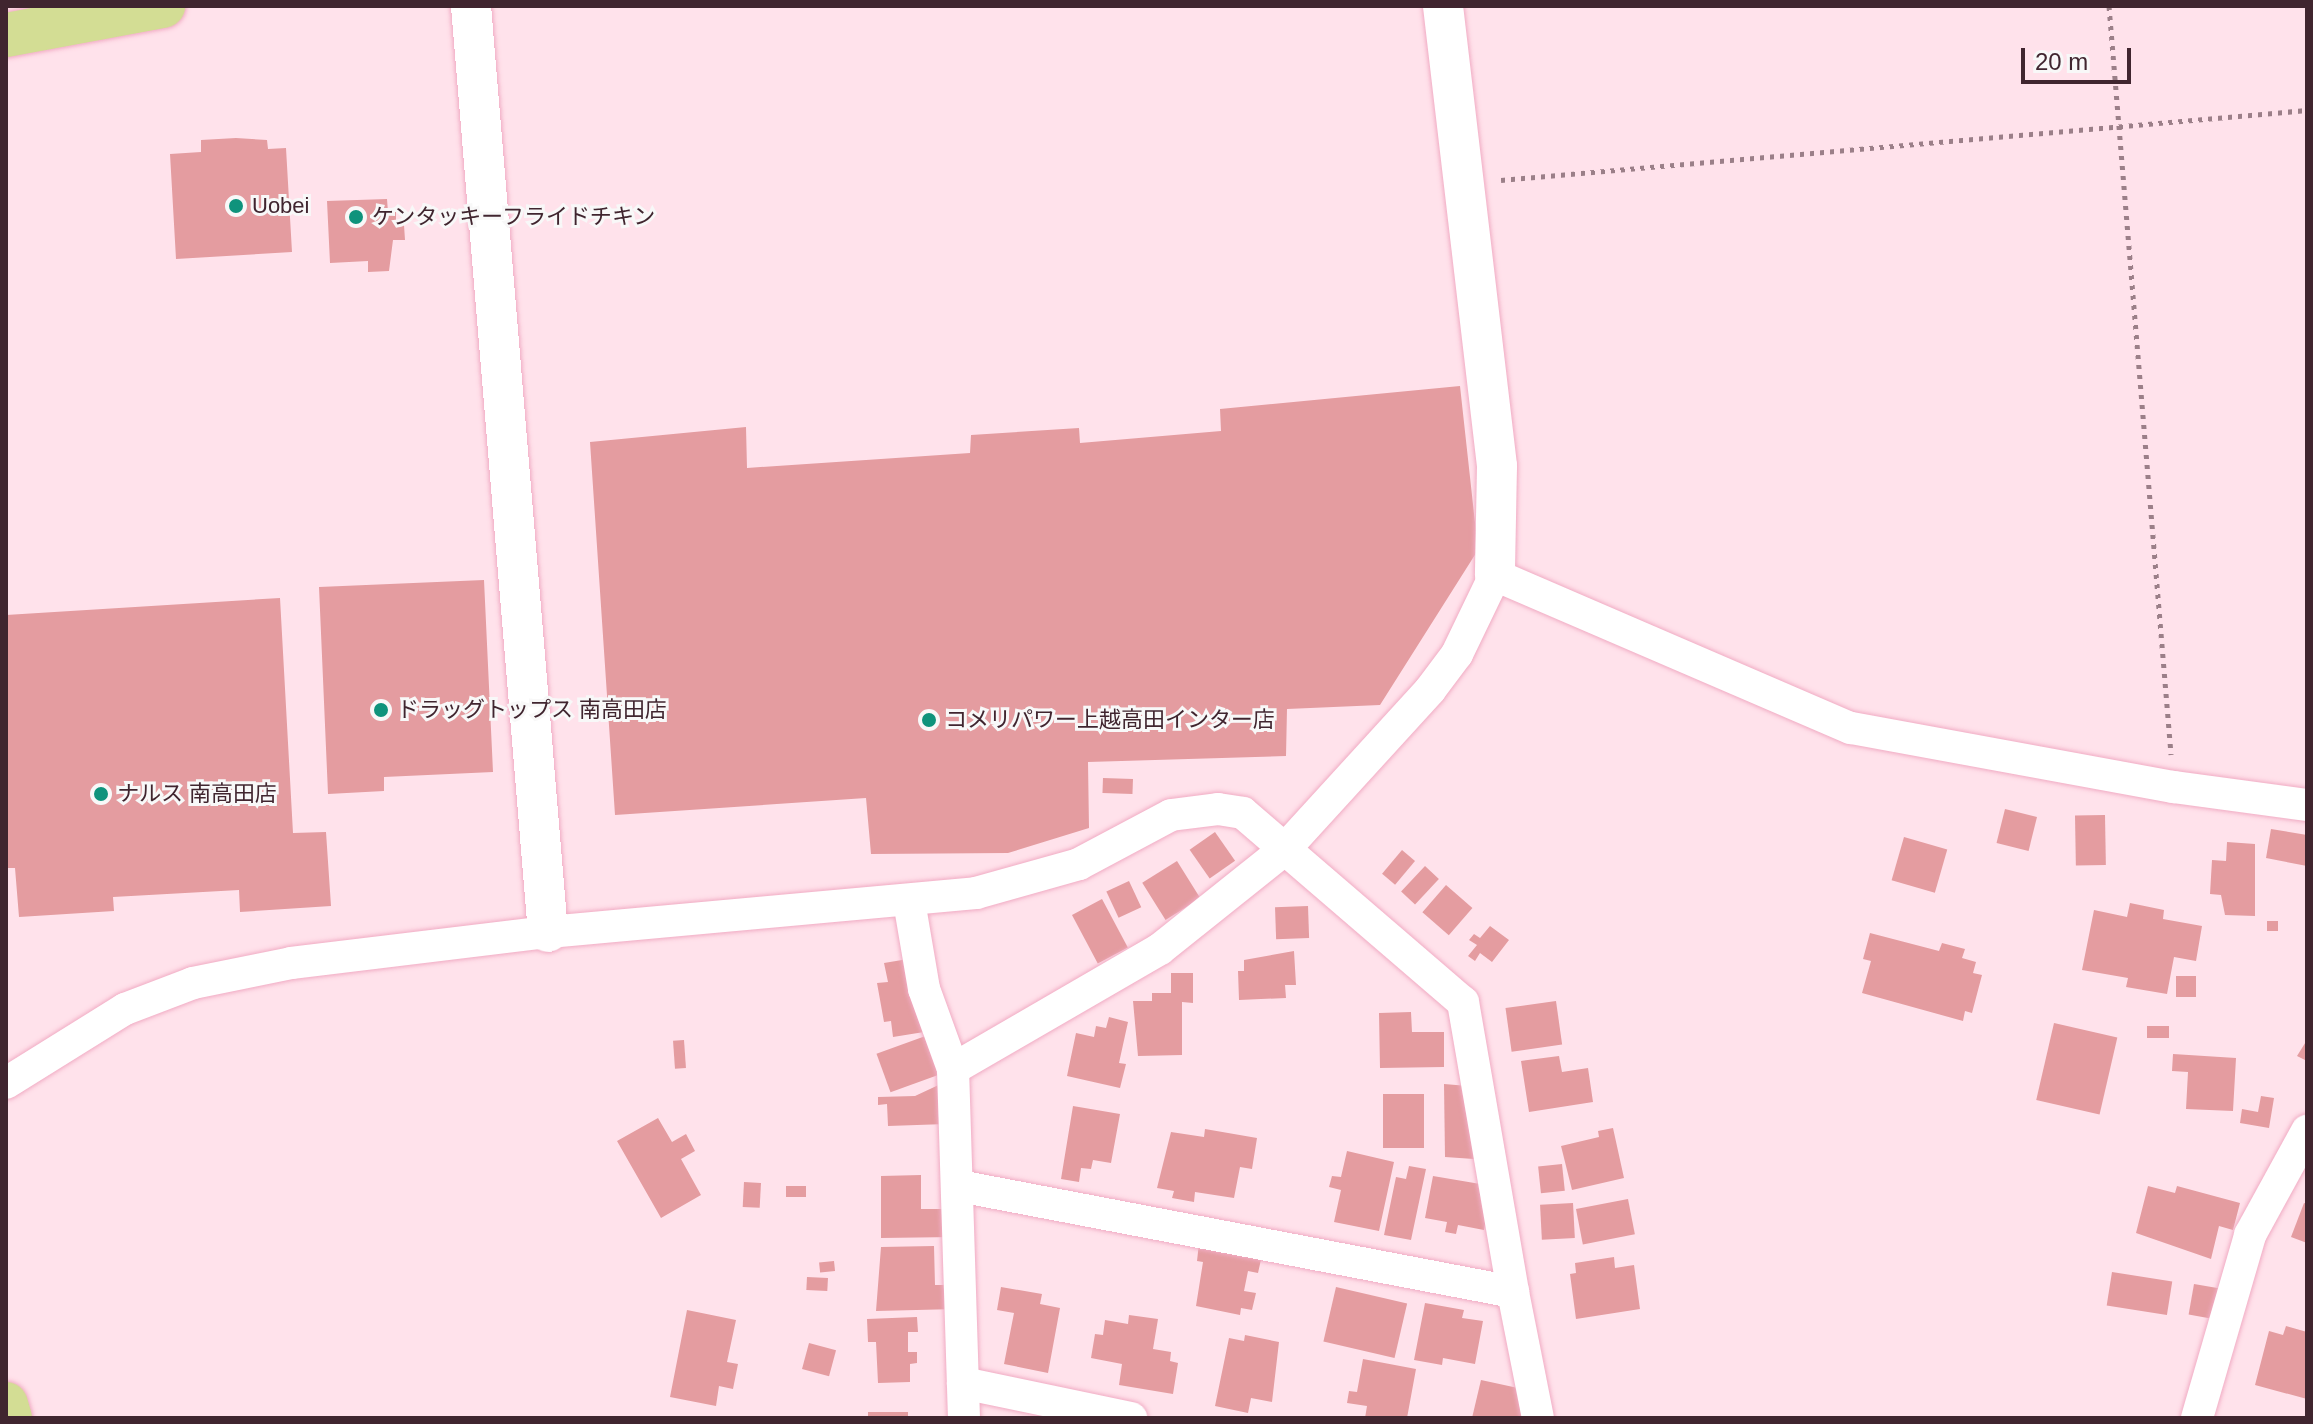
<!DOCTYPE html>
<html>
<head>
<meta charset="utf-8">
<style>
  body { margin:0 }
  #map { position:relative; width:2313px; height:1424px; overflow:hidden; background:#ffe2eb; font-family:Helvetica,"Noto Sans JP",sans-serif }
  div>[style] { position:absolute }
  .building>* { inset:0; background:#e49ca0; transform-origin:0 0 }
  .path>* { height:5px; margin-top:-2.5px; transform-origin:0; background:repeating-linear-gradient(90deg,#9b7f88 0 4px,transparent 0 10px) }
  .roads { filter:drop-shadow(0 0 2px #f1acc4) drop-shadow(0 0 2px #f1acc4) }
  .minor>* { height:32px; margin:-16px; padding:0 16px; transform-origin:16px; border-radius:16px; background:#fff }
  .tertiary>* { height:40px; margin:-20px; padding:0 20px; transform-origin:20px; border-radius:20px; background:#fff }
  .primary>* { height:44px; margin:-22px; padding:0 22px; transform-origin:22px; border-radius:22px; background:#d3dd94 }
  .dots>* { width:22px; height:22px; translate:-50% -50%; box-sizing:border-box; border:4px solid #f8f8f8; border-radius:50% }
  span { translate:-50% -50%; white-space:nowrap; text-align:center; line-height:1.15; -webkit-text-stroke:6px #f8f8f8; paint-order:stroke }
  .poi-label { font-size:22px; color:#40252f }
  .left { translate:0 -50%; text-align:left }
  .frame { position:absolute; inset:0; border:8px solid #40252f; pointer-events:none }
  .scale { position:absolute; left:2021px; top:48px; width:110px; height:36px; box-sizing:border-box; border:4px solid #40252f; border-top:0; padding-left:10px; font-size:24px; line-height:28px; white-space:nowrap; color:#40252f; -webkit-text-stroke:6px #f8f8f8; paint-order:stroke }
</style>
</head>
<body>
<div id="map">
  <div class="building">
    <div style="clip-path:polygon(236px 138px,267px 140px,268px 149px,286px 148px,292px 252px,176px 259px,170px 154px,201px 152px,201px 140px)"></div>
    <div style="clip-path:polygon(387px 199px,388px 212px,396px 212px,396px 225px,404px 225px,405px 240px,393px 240px,389px 271px,368px 272px,368px 261px,330px 263px,327px 201px)"></div>
    <div style="clip-path:polygon(1460px 386px,1478px 550px,1380px 705px,1287px 709px,1286px 756px,1088px 762px,1089px 828px,1008px 853px,871px 854px,866px 798px,615px 815px,590px 442px,746px 427px,747px 468px,970px 453px,971px 435px,1079px 428px,1080px 443px,1221px 431px,1220px 409px)"></div>
    <div style="clip-path:polygon(484px 580px,493px 772px,384px 777px,384px 791px,328px 794px,319px 587px)"></div>
    <div style="clip-path:polygon(280px 598px,293px 833px,326px 832px,331px 906px,240px 912px,239px 890px,113px 897px,114px 911px,19px 917px,15px 868px,6px 868px,6px 615px)"></div>
    <div style="left:1103px;top:778px;width:30px;height:15px;rotate:2deg"></div>
    <div style="left:2005px;top:809px;width:33px;height:35px;rotate:14deg"></div>
    <div style="left:2105px;top:815px;width:50px;height:30px;rotate:89deg"></div>
    <div style="clip-path:polygon(2271px 829px,2307px 835px,2307px 866px,2266px 858px)"></div>
    <div style="left:1215px;top:832px;width:35px;height:31px;rotate:55deg"></div>
    <div style="left:1904px;top:837px;width:45px;height:45px;rotate:16deg"></div>
    <div style="clip-path:polygon(2227px 842px,2255px 844px,2255px 916px,2225px 915px,2221px 895px,2210px 894px,2212px 860px,2226px 861px)"></div>
    <div style="left:1402px;top:850px;width:17px;height:31px;rotate:40deg"></div>
    <div style="left:1177px;top:861px;width:44px;height:41px;rotate:58deg"></div>
    <div style="left:1425px;top:866px;width:19px;height:35px;rotate:43deg"></div>
    <div style="left:1129px;top:881px;width:29px;height:25px;rotate:65deg"></div>
    <div style="left:1446px;top:885px;width:35px;height:36px;rotate:41deg"></div>
    <div style="left:1102px;top:899px;width:55px;height:34px;rotate:62deg"></div>
    <div style="clip-path:polygon(2130px 903px,2164px 910px,2163px 919px,2202px 926px,2196px 961px,2174px 957px,2167px 994px,2126px 987px,2128px 978px,2082px 970px,2094px 910px,2127px 917px)"></div>
    <div style="left:1308px;top:906px;width:32px;height:33px;rotate:88deg"></div>
    <div style="left:2267px;top:921px;width:11px;height:10px"></div>
    <div style="clip-path:polygon(1490px 926px,1509px 940px,1492px 962px,1480px 953px,1475px 961px,1468px 956px,1477px 945px,1469px 940px,1474px 934px,1480px 938px)"></div>
    <div style="clip-path:polygon(1870px 933px,1939px 951px,1942px 943px,1965px 949px,1962px 958px,1976px 962px,1973px 973px,1982px 975px,1972px 1013px,1965px 1011px,1963px 1021px,1862px 993px,1871px 961px,1863px 959px)"></div>
    <div style="clip-path:polygon(1294px 951px,1296px 985px,1285px 985px,1286px 998px,1239px 1000px,1238px 971px,1244px 971px,1244px 960px)"></div>
    <div style="clip-path:polygon(914px 958px,924px 1032px,893px 1037px,891px 1021px,884px 1022px,877px 983px,888px 982px,884px 963px)"></div>
    <div style="clip-path:polygon(1171px 973px,1193px 973px,1193px 1003px,1182px 1002px,1182px 1055px,1138px 1056px,1133px 1001px,1152px 1001px,1152px 993px,1171px 993px)"></div>
    <div style="left:2176px;top:976px;width:20px;height:21px"></div>
    <div style="left:1556px;top:1001px;width:44px;height:51px;rotate:82deg"></div>
    <div style="clip-path:polygon(1411px 1012px,1412px 1032px,1444px 1032px,1444px 1067px,1380px 1068px,1379px 1013px)"></div>
    <div style="clip-path:polygon(1109px 1017px,1128px 1022px,1119px 1063px,1126px 1064px,1120px 1088px,1067px 1076px,1076px 1033px,1094px 1037px,1096px 1026px,1106px 1028px)"></div>
    <div style="left:2054px;top:1023px;width:65px;height:79px;rotate:13deg"></div>
    <div style="left:2147px;top:1026px;width:22px;height:12px"></div>
    <div style="left:931px;top:1034px;width:41px;height:58px;rotate:70deg"></div>
    <div style="left:684px;top:1040px;width:28px;height:11px;rotate:86deg"></div>
    <div style="clip-path:polygon(2307px 1040px,2307px 1061px,2297px 1056px)"></div>
    <div style="clip-path:polygon(2173px 1054px,2236px 1058px,2233px 1111px,2186px 1109px,2188px 1072px,2172px 1071px)"></div>
    <div style="clip-path:polygon(1559px 1056px,1562px 1072px,1588px 1068px,1593px 1102px,1529px 1112px,1521px 1061px)"></div>
    <div style="clip-path:polygon(945px 1082px,946px 1124px,888px 1126px,887px 1104px,878px 1105px,878px 1097px,915px 1096px)"></div>
    <div style="clip-path:polygon(1444px 1084px,1468px 1086px,1474px 1159px,1445px 1157px)"></div>
    <div style="left:1383px;top:1094px;width:41px;height:54px"></div>
    <div style="clip-path:polygon(2261px 1096px,2274px 1098px,2269px 1128px,2240px 1123px,2242px 1109px,2258px 1112px)"></div>
    <div style="clip-path:polygon(1073px 1106px,1120px 1114px,1111px 1163px,1093px 1160px,1091px 1169px,1081px 1168px,1079px 1182px,1061px 1179px)"></div>
    <div style="clip-path:polygon(658px 1118px,672px 1142px,686px 1134px,695px 1151px,681px 1159px,701px 1195px,661px 1218px,617px 1141px)"></div>
    <div style="clip-path:polygon(1613px 1128px,1624px 1178px,1572px 1190px,1561px 1146px,1599px 1137px,1598px 1131px)"></div>
    <div style="clip-path:polygon(1205px 1129px,1257px 1138px,1252px 1169px,1240px 1167px,1234px 1198px,1195px 1192px,1194px 1202px,1172px 1198px,1174px 1191px,1157px 1188px,1171px 1132px,1204px 1137px)"></div>
    <div style="clip-path:polygon(1347px 1151px,1394px 1162px,1379px 1231px,1334px 1222px,1341px 1190px,1329px 1187px,1332px 1176px,1341px 1177px)"></div>
    <div style="left:1562px;top:1164px;width:27px;height:24px;rotate:84deg"></div>
    <div style="clip-path:polygon(1409px 1166px,1426px 1169px,1411px 1240px,1384px 1235px,1396px 1177px,1406px 1179px)"></div>
    <div style="clip-path:polygon(921px 1175px,921px 1209px,953px 1209px,954px 1237px,881px 1238px,881px 1176px)"></div>
    <div style="clip-path:polygon(1433px 1176px,1492px 1186px,1484px 1230px,1458px 1225px,1456px 1234px,1445px 1232px,1447px 1222px,1425px 1218px)"></div>
    <div style="left:744px;top:1182px;width:17px;height:25px;rotate:3deg"></div>
    <div style="left:786px;top:1186px;width:20px;height:11px"></div>
    <div style="clip-path:polygon(2148px 1186px,2175px 1193px,2177px 1186px,2240px 1203px,2233px 1230px,2219px 1226px,2211px 1259px,2136px 1233px)"></div>
    <div style="left:1628px;top:1199px;width:36px;height:53px;rotate:79deg"></div>
    <div style="left:1573px;top:1203px;width:35px;height:33px;rotate:87deg"></div>
    <div style="clip-path:polygon(2304px 1203px,2307px 1204px,2307px 1243px,2291px 1237px)"></div>
    <div style="clip-path:polygon(1199px 1243px,1262px 1255px,1258px 1273px,1248px 1271px,1244px 1291px,1256px 1293px,1252px 1310px,1241px 1308px,1240px 1315px,1196px 1306px,1203px 1262px,1197px 1261px)"></div>
    <div style="clip-path:polygon(934px 1246px,935px 1285px,956px 1285px,957px 1309px,876px 1311px,881px 1247px)"></div>
    <div style="clip-path:polygon(1614px 1257px,1615px 1268px,1634px 1265px,1640px 1309px,1576px 1319px,1570px 1274px,1576px 1273px,1575px 1263px)"></div>
    <div style="left:834px;top:1261px;width:10px;height:15px;rotate:84deg"></div>
    <div style="left:2112px;top:1272px;width:61px;height:34px;rotate:9deg"></div>
    <div style="left:807px;top:1277px;width:21px;height:13px;rotate:3deg"></div>
    <div style="left:2194px;top:1284px;width:28px;height:31px;rotate:10deg"></div>
    <div style="clip-path:polygon(1001px 1287px,1042px 1294px,1040px 1304px,1060px 1308px,1048px 1373px,1004px 1364px,1014px 1313px,997px 1310px)"></div>
    <div style="left:1336px;top:1287px;width:73px;height:56px;rotate:13deg"></div>
    <div style="clip-path:polygon(1425px 1303px,1464px 1310px,1462px 1318px,1483px 1321px,1475px 1364px,1443px 1358px,1442px 1365px,1414px 1360px)"></div>
    <div style="clip-path:polygon(687px 1310px,736px 1320px,727px 1362px,738px 1364px,733px 1389px,719px 1386px,716px 1406px,670px 1397px)"></div>
    <div style="clip-path:polygon(1129px 1315px,1158px 1319px,1153px 1349px,1171px 1352px,1170px 1361px,1178px 1363px,1173px 1394px,1119px 1385px,1122px 1364px,1091px 1358px,1095px 1334px,1103px 1335px,1105px 1320px,1128px 1324px)"></div>
    <div style="clip-path:polygon(917px 1317px,918px 1332px,908px 1332px,908px 1352px,917px 1352px,917px 1363px,910px 1364px,910px 1382px,878px 1383px,876px 1342px,868px 1342px,867px 1319px)"></div>
    <div style="clip-path:polygon(2286px 1326px,2307px 1332px,2307px 1399px,2255px 1385px,2269px 1331px,2283px 1335px)"></div>
    <div style="clip-path:polygon(1245px 1335px,1279px 1342px,1272px 1402px,1251px 1398px,1248px 1413px,1215px 1406px,1229px 1338px,1244px 1341px)"></div>
    <div style="left:809px;top:1343px;width:28px;height:27px;rotate:15deg"></div>
    <div style="clip-path:polygon(1363px 1359px,1416px 1369px,1407px 1418px,1365px 1418px,1367px 1406px,1347px 1403px,1349px 1391px,1357px 1392px)"></div>
    <div style="clip-path:polygon(1481px 1380px,1532px 1391px,1527px 1418px,1472px 1418px)"></div>
    <div style="left:868px;top:1412px;width:40px;height:6px"></div>
  </div>
  <div class="path">
    <div style="left:2109px;top:6px;width:751px;rotate:85.26deg"></div>
    <div style="left:1501px;top:180px;width:809px;rotate:-4.96deg"></div>
  </div>
  <div class="roads">
    <div class="minor">
      <div style="left:909px;top:901px;width:89px;rotate:80.3deg"></div>
      <div style="left:924px;top:989px;width:85px;rotate:70.1deg"></div>
      <div style="left:953px;top:1069px;width:349px;rotate:88.2deg"></div>
      <div style="left:953px;top:1069px;width:239px;rotate:-30.1deg"></div>
      <div style="left:1160px;top:949px;width:159px;rotate:-38.6deg"></div>
      <div style="left:1284px;top:850px;width:217px;rotate:-47.6deg"></div>
      <div style="left:1430px;top:690px;width:45px;rotate:-53.1deg"></div>
      <div style="left:1457px;top:654px;width:88px;rotate:-64.3deg"></div>
      <div style="left:1495px;top:575px;width:387px;rotate:23.3deg"></div>
      <div style="left:1851px;top:728px;width:328px;rotate:10.4deg"></div>
      <div style="left:2174px;top:787px;width:134px;rotate:7.7deg"></div>
      <div style="left:6px;top:1083px;width:140px;rotate:-31.9deg"></div>
      <div style="left:125px;top:1009px;width:73px;rotate:-20.9deg"></div>
      <div style="left:193px;top:983px;width:100px;rotate:-11.5deg"></div>
      <div style="left:291px;top:963px;width:259px;rotate:-6.9deg"></div>
      <div style="left:548px;top:932px;width:430px;rotate:-5.2deg"></div>
      <div style="left:976px;top:893px;width:107px;rotate:-15.7deg"></div>
      <div style="left:1079px;top:864px;width:104px;rotate:-28deg"></div>
      <div style="left:1171px;top:815px;width:47px;rotate:-7.3deg"></div>
      <div style="left:1218px;top:809px;width:25px;rotate:9deg"></div>
      <div style="left:1243px;top:813px;width:290px;rotate:40.7deg"></div>
      <div style="left:1463px;top:1002px;width:294px;rotate:80.2deg"></div>
      <div style="left:1513px;top:1292px;width:564px;rotate:-169.17deg"></div>
      <div style="left:1513px;top:1292px;width:128px;rotate:78.8deg"></div>
      <div style="left:963px;top:1383px;width:172px;rotate:11.8deg"></div>
      <div style="left:2197px;top:1418px;width:191px;rotate:-73.8deg"></div>
      <div style="left:2250px;top:1235px;width:119px;rotate:-61.3deg"></div>
    </div>
    <div class="tertiary">
      <div style="left:471px;top:6px;width:929px;rotate:85.25deg"></div>
      <div style="left:1443px;top:6px;width:463px;rotate:83.3deg"></div>
      <div style="left:1497px;top:466px;width:109px;rotate:91.1deg"></div>
    </div>
    <div class="primary">
      <div style="left:6px;top:35px;width:160px;rotate:-10.5deg"></div>
      <div style="left:6px;top:1404px;width:15px;rotate:74deg"></div>
    </div>
  </div>
  <div class="dots">
    <div style="left:236px;top:206px;background:#0f937c"></div>
    <div style="left:356px;top:217px;background:#0f937c"></div>
    <div style="left:381px;top:710px;background:#0f937c"></div>
    <div style="left:929px;top:720px;background:#0f937c"></div>
    <div style="left:101px;top:794px;background:#0f937c"></div>
  </div>
  <div class="poi-label">
    <span class="left" style="left:252px;top:206px">Uobei</span>
    <span class="left" style="left:372px;top:217px">ケンタッキーフライドチキン</span>
    <span class="left" style="left:397px;top:710px">ドラッグトップス 南高田店</span>
    <span class="left" style="left:945px;top:720px">コメリパワー上越高田インター店</span>
    <span class="left" style="left:117px;top:794px">ナルス 南高田店</span>
  </div>
  <div class="frame"></div>
  <div class="scale">20 m</div>
</div>
</body>
</html>
